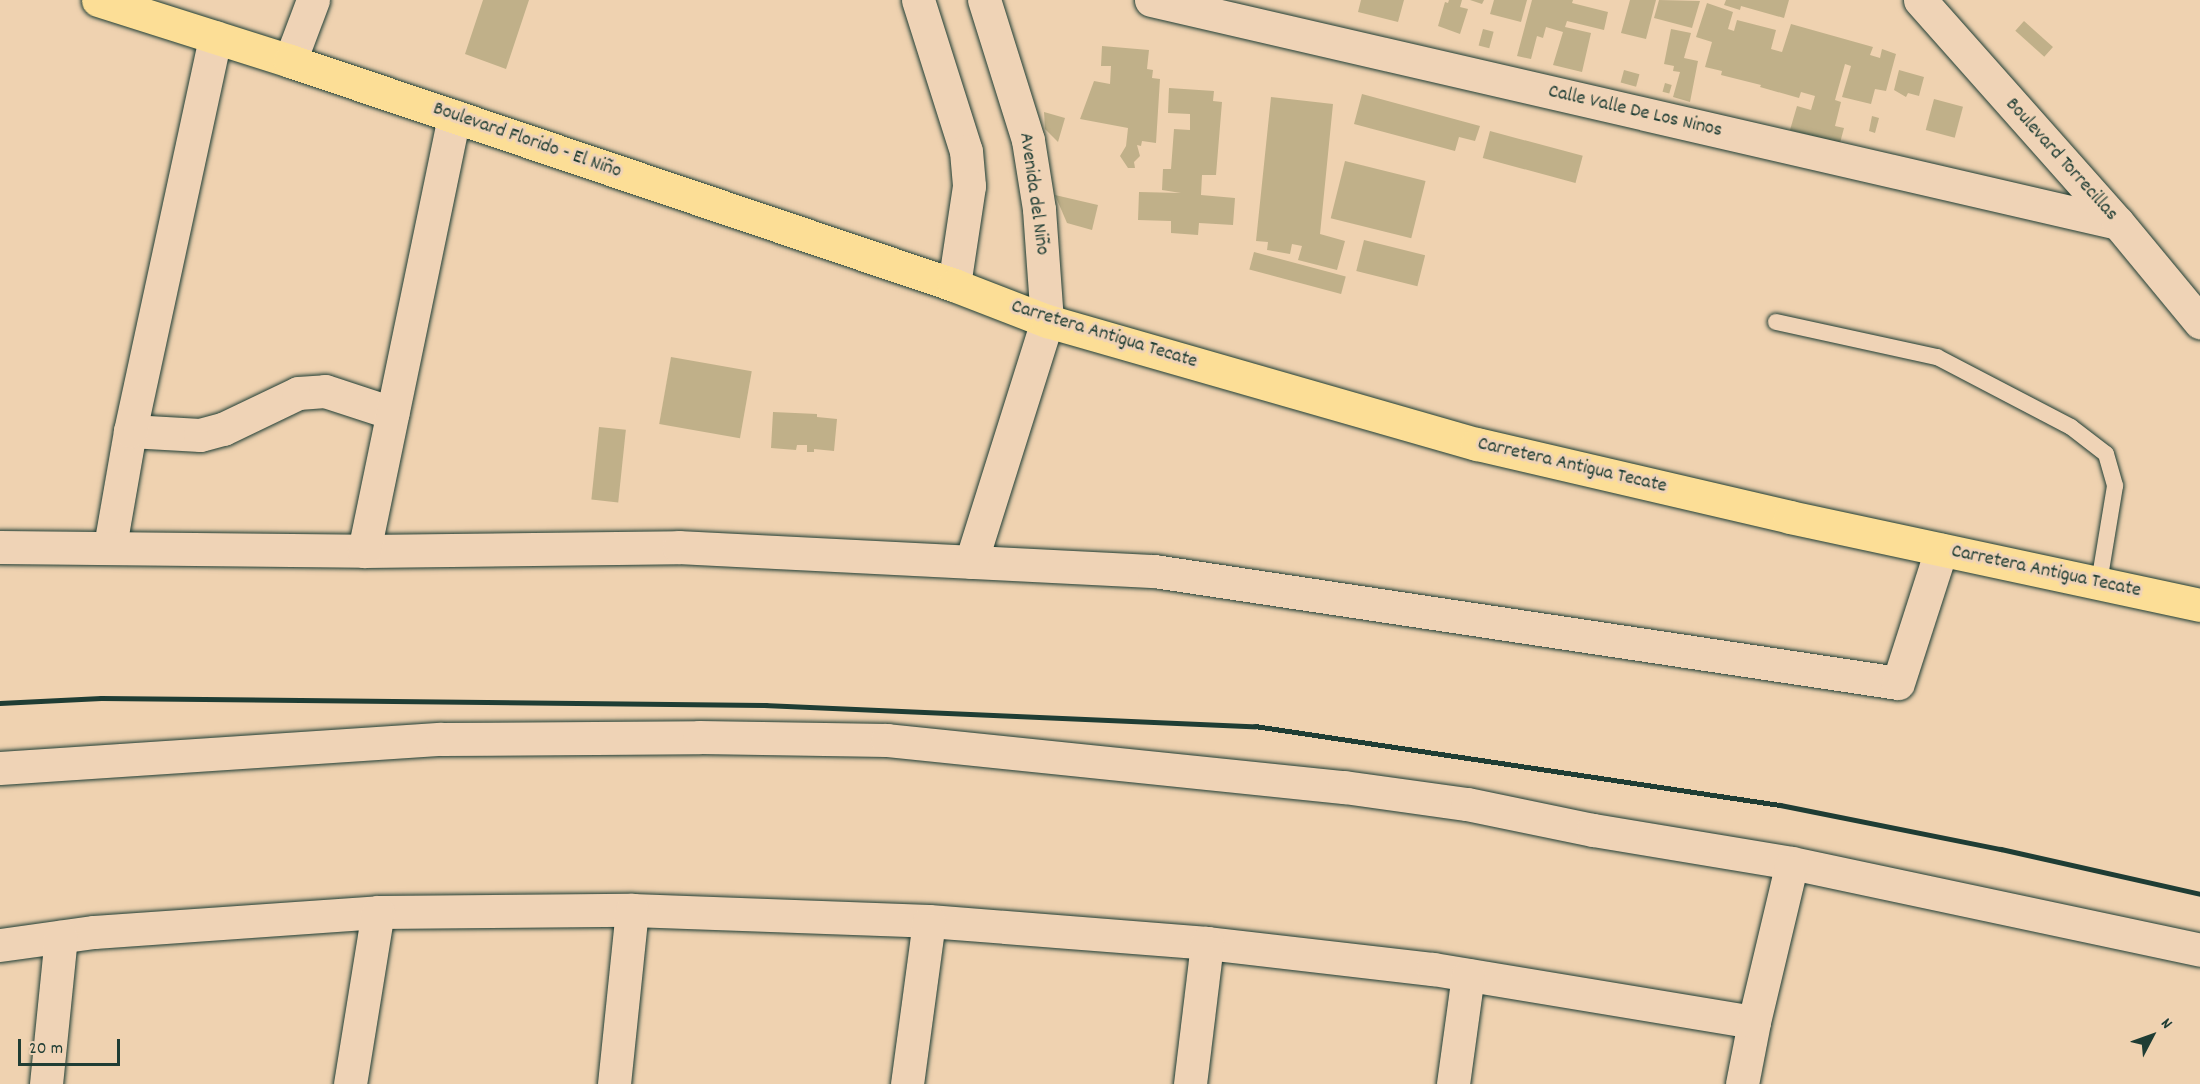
<!DOCTYPE html>
<html>
<head>
<meta charset="utf-8">
<style>
  body { margin:0 }
  #map { position:relative; width:2200px; height:1084px; overflow:hidden; background:#efd2b0; font-family:Dekko,sans-serif }
  div>[style] { position:absolute }
  .building>* { inset:0; background:#c0b089; transform-origin:0 0 }
  .roads { filter:drop-shadow(0 0 2px #1f3d34) drop-shadow(0 0 2px #1f3d34) }
  .lane>* { height:16px; margin:-8px; padding:0 8px; transform-origin:8px; border-radius:8px; background:#efd3b6 }
  .street>* { height:33px; margin:-16.5px; padding:0 16.5px; transform-origin:16.5px; border-radius:16.5px; background:#efd3b6 }
  .primary>* { height:33px; margin:-16.5px; padding:0 16.5px; transform-origin:16.5px; border-radius:16.5px; background:#fcde96 }
  .rail>* { height:4.5px; margin:-2.25px; padding:0 2.25px; transform-origin:2.25px; border-radius:2.25px; background:#1f3d34 }
  span { translate:-50% -50%; white-space:nowrap; text-align:center; line-height:1.15; -webkit-text-stroke:6px #efd3b6; paint-order:stroke }
  .street-label { font-size:20px; color:#1f3d34 }
  .north { position:absolute; left:2122px; top:1006px; width:60px; height:60px; -webkit-text-stroke:4px #efd3b6; paint-order:stroke; rotate:49deg; font-size:16px; font-weight:700; line-height:24px; text-align:center; color:#1f3d34 }
  .north::after { content:''; display:block; margin:auto; width:21px; height:27px; background:#1f3d34; clip-path:polygon(50% 0,100% 100%,50% 72%,0 100%) }
  .scale { position:absolute; left:18px; top:1039px; width:102px; height:27px; box-sizing:border-box; border:3px solid #1f3d34; border-top:0; padding-left:8px; font-size:18px; line-height:21px; white-space:nowrap; color:#1f3d34; -webkit-text-stroke:4px #efd3b6; paint-order:stroke }
</style>
</head>
<body>
<div id="map">
  <div class="building">
    <div style="clip-path:polygon(483px 0,529px 0,506px 69px,465px 54px)"></div>
    <div style="clip-path:polygon(1361px 0,1404px 0,1398px 22px,1358px 12px)"></div>
    <div style="clip-path:polygon(1449px 0,1462px 0,1460px 7px,1468px 9px,1460px 34px,1438px 26px,1445px 2px,1448px 3px)"></div>
    <div style="clip-path:polygon(1470px 0,1484px 0,1482px 4px)"></div>
    <div style="clip-path:polygon(1494px 0,1527px 0,1521px 22px,1490px 14px)"></div>
    <div style="clip-path:polygon(1532px 0,1573px 0,1572px 3px,1608px 12px,1604px 30px,1567px 21px,1565px 27px,1591px 33px,1582px 72px,1553px 65px,1563px 32px,1546px 27px,1543px 38px,1537px 36px,1531px 59px,1517px 56px)"></div>
    <div style="clip-path:polygon(1630px 0,1656px 0,1646px 39px,1621px 33px)"></div>
    <div style="clip-path:polygon(1659px 0,1700px 1px,1692px 28px,1654px 18px)"></div>
    <div style="clip-path:polygon(1726px 0,1789px 0,1784px 18px,1741px 6px,1740px 10px,1724px 5px)"></div>
    <div style="clip-path:polygon(1707px 3px,1733px 12px,1728px 29px,1734px 31px,1737px 20px,1776px 30px,1771px 49px,1782px 52px,1791px 24px,1873px 47px,1870px 55px,1880px 58px,1882px 49px,1896px 54px,1886px 91px,1875px 89px,1871px 104px,1842px 97px,1851px 66px,1845px 64px,1835px 100px,1841px 102px,1835px 126px,1844px 128px,1840px 143px,1790px 130px,1797px 106px,1811px 110px,1815px 96px,1801px 92px,1799px 98px,1760px 87px,1761px 85px,1721px 75px,1722px 71px,1705px 67px,1712px 42px,1696px 37px)"></div>
    <div style="left:2024px;top:21px;width:39px;height:13px;rotate:42deg"></div>
    <div style="left:1483px;top:29px;width:11px;height:17px;rotate:15deg"></div>
    <div style="clip-path:polygon(1671px 29px,1691px 33px,1684px 58px,1698px 61px,1690px 102px,1673px 97px,1680px 72px,1673px 71px,1674px 66px,1664px 64px)"></div>
    <div style="clip-path:polygon(1102px 46px,1149px 50px,1147px 69px,1153px 70px,1152px 78px,1160px 79px,1156px 143px,1142px 141px,1141px 146px,1137px 145px,1140px 156px,1134px 162px,1135px 168px,1128px 168px,1120px 156px,1126px 146px,1128px 128px,1080px 119px,1094px 81px,1110px 84px,1111px 66px,1101px 66px)"></div>
    <div style="left:1624px;top:70px;width:16px;height:13px;rotate:15deg"></div>
    <div style="clip-path:polygon(1899px 70px,1924px 77px,1919px 96px,1908px 93px,1906px 97px,1894px 90px)"></div>
    <div style="left:1665px;top:83px;width:7px;height:9px;rotate:16deg"></div>
    <div style="clip-path:polygon(1169px 88px,1214px 91px,1213px 101px,1222px 102px,1216px 175px,1202px 175px,1201px 195px,1235px 198px,1233px 225px,1199px 223px,1198px 235px,1171px 233px,1171px 221px,1138px 220px,1139px 192px,1181px 193px,1162px 190px,1163px 169px,1171px 169px,1174px 129px,1190px 130px,1190px 114px,1168px 113px)"></div>
    <div style="clip-path:polygon(1362px 94px,1480px 126px,1475px 141px,1459px 137px,1455px 151px,1354px 124px)"></div>
    <div style="clip-path:polygon(1271px 97px,1333px 104px,1320px 234px,1345px 241px,1337px 270px,1298px 260px,1302px 246px,1292px 244px,1290px 254px,1267px 250px,1268px 242px,1256px 241px)"></div>
    <div style="left:1934px;top:99px;width:30px;height:32px;rotate:15deg"></div>
    <div style="clip-path:polygon(1044px 112px,1065px 118px,1058px 142px,1045px 129px)"></div>
    <div style="clip-path:polygon(1872px 116px,1879px 118px,1875px 133px,1869px 131px)"></div>
    <div style="left:1490px;top:131px;width:96px;height:28px;rotate:15deg"></div>
    <div style="left:1345px;top:161px;width:83px;height:59px;rotate:14deg"></div>
    <div style="clip-path:polygon(1055px 195px,1098px 205px,1092px 230px,1067px 223px)"></div>
    <div style="left:1364px;top:240px;width:63px;height:32px;rotate:14deg"></div>
    <div style="left:1254px;top:252px;width:95px;height:18px;rotate:15deg"></div>
    <div style="left:671px;top:357px;width:82px;height:68px;rotate:10deg"></div>
    <div style="clip-path:polygon(773px 412px,817px 414px,817px 417px,837px 419px,834px 451px,814px 449px,814px 452px,807px 452px,807px 445px,797px 445px,796px 450px,771px 448px)"></div>
    <div style="left:599px;top:427px;width:27px;height:73px;rotate:6deg"></div>
  </div>
  <div class="roads">
    <div class="lane">
      <div style="left:1776px;top:322px;width:165px;rotate:12.3deg"></div>
      <div style="left:1937px;top:357px;width:151px;rotate:27.6deg"></div>
      <div style="left:2071px;top:427px;width:44px;rotate:37.6deg"></div>
      <div style="left:2106px;top:454px;width:33px;rotate:74deg"></div>
      <div style="left:2115px;top:486px;width:98px;rotate:99.4deg"></div>
    </div>
    <div class="street">
      <div style="left:918px;top:0;width:158px;rotate:72.4deg"></div>
      <div style="left:966px;top:151px;width:35px;rotate:85deg"></div>
      <div style="left:969px;top:186px;width:100px;rotate:98.6deg"></div>
      <div style="left:1151px;top:0;width:992px;rotate:12.99deg"></div>
      <div style="left:1920px;top:0;width:298px;rotate:48.4deg"></div>
      <div style="left:2118px;top:223px;width:129px;rotate:50.4deg"></div>
      <div style="left:290px;top:61px;width:65px;rotate:-69.3deg"></div>
      <div style="left:130px;top:431px;width:70px;rotate:3.3deg"></div>
      <div style="left:200px;top:435px;width:24px;rotate:-15deg"></div>
      <div style="left:223px;top:429px;width:83px;rotate:-25.6deg"></div>
      <div style="left:298px;top:393px;width:27px;rotate:-4deg"></div>
      <div style="left:325px;top:391px;width:71px;rotate:18.2deg"></div>
      <div style="left:110px;top:546px;width:117px;rotate:-80.1deg"></div>
      <div style="left:130px;top:431px;width:403px;rotate:-77.8deg"></div>
      <div style="left:0;top:547px;width:364px;rotate:0.6deg"></div>
      <div style="left:364px;top:551px;width:315px;rotate:-0.7deg"></div>
      <div style="left:679px;top:547px;width:476px;rotate:2.9deg"></div>
      <div style="left:1154px;top:571px;width:752px;rotate:8.56deg"></div>
      <div style="left:1898px;top:683px;width:140px;rotate:-72.1deg"></div>
      <div style="left:364px;top:551px;width:444px;rotate:-78.3deg"></div>
      <div style="left:971px;top:562px;width:253px;rotate:-72.5deg"></div>
      <div style="left:1047px;top:321px;width:112px;rotate:-94.1deg"></div>
      <div style="left:1039px;top:209px;width:70px;rotate:-99.1deg"></div>
      <div style="left:1028px;top:140px;width:147px;rotate:-107.4deg"></div>
      <div style="left:0;top:768px;width:442px;rotate:-3.8deg"></div>
      <div style="left:441px;top:739px;width:258px;rotate:-0.4deg"></div>
      <div style="left:699px;top:737px;width:188px;rotate:0.9deg"></div>
      <div style="left:887px;top:740px;width:459px;rotate:5.9deg"></div>
      <div style="left:1344px;top:787px;width:124px;rotate:7.9deg"></div>
      <div style="left:1467px;top:804px;width:129px;rotate:11.7deg"></div>
      <div style="left:1593px;top:830px;width:202px;rotate:9.4deg"></div>
      <div style="left:1792px;top:863px;width:417px;rotate:12deg"></div>
      <div style="left:0;top:945px;width:95px;rotate:-7.9deg"></div>
      <div style="left:94px;top:932px;width:285px;rotate:-4deg"></div>
      <div style="left:378px;top:912px;width:254px;rotate:-0.5deg"></div>
      <div style="left:632px;top:910px;width:297px;rotate:2.1deg"></div>
      <div style="left:929px;top:921px;width:279px;rotate:4.5deg"></div>
      <div style="left:1207px;top:943px;width:227px;rotate:6.6deg"></div>
      <div style="left:1433px;top:969px;width:325px;rotate:9.4deg"></div>
      <div style="left:46px;top:1084px;width:148px;rotate:-84.2deg"></div>
      <div style="left:350px;top:1084px;width:174px;rotate:-80.8deg"></div>
      <div style="left:614px;top:1084px;width:175px;rotate:-84.1deg"></div>
      <div style="left:907px;top:1084px;width:164px;rotate:-82.3deg"></div>
      <div style="left:1190px;top:1084px;width:142px;rotate:-83.1deg"></div>
      <div style="left:1453px;top:1084px;width:110px;rotate:-82.2deg"></div>
      <div style="left:1742px;top:1084px;width:63px;rotate:-79deg"></div>
      <div style="left:1754px;top:1022px;width:163px;rotate:-76.6deg"></div>
    </div>
    <div class="primary">
      <div style="left:98px;top:0;width:201px;rotate:17.6deg"></div>
      <div style="left:290px;top:61px;width:701px;rotate:18.64deg"></div>
      <div style="left:954px;top:285px;width:100px;rotate:21.2deg"></div>
      <div style="left:1047px;top:321px;width:447px;rotate:16deg"></div>
      <div style="left:1477px;top:444px;width:321px;rotate:13.1deg"></div>
      <div style="left:1790px;top:517px;width:419px;rotate:12.1deg"></div>
    </div>
  </div>
  <div class="rail">
    <div style="left:0;top:703px;width:101px;rotate:-2.8deg"></div>
    <div style="left:101px;top:698px;width:665px;rotate:0.6deg"></div>
    <div style="left:766px;top:705px;width:489px;rotate:2.5deg"></div>
    <div style="left:1255px;top:726px;width:531px;rotate:8.56deg"></div>
    <div style="left:1780px;top:805px;width:225px;rotate:11.3deg"></div>
    <div style="left:2001px;top:849px;width:204px;rotate:12.7deg"></div>
  </div>
  <div class="street-label">
    <span style="left:1635px;top:112px;rotate:13deg">Calle Valle De Los Ninos</span>
    <span style="left:527px;top:141px;rotate:19deg">Boulevard Florido - El Niño</span>
    <span style="left:2061px;top:160px;rotate:48deg">Boulevard Torrecillas</span>
    <span style="left:1033px;top:194px;rotate:82deg">Avenida del Niño</span>
    <span style="left:1104px;top:335px;rotate:17deg">Carretera Antigua Tecate</span>
    <span style="left:1572px;top:466px;rotate:13deg">Carretera Antigua Tecate</span>
    <span style="left:2046px;top:572px;rotate:12deg">Carretera Antigua Tecate</span>
  </div>
  <div class="north">N</div>
  <div class="scale">20 m</div>
</div>
</body>
</html>
